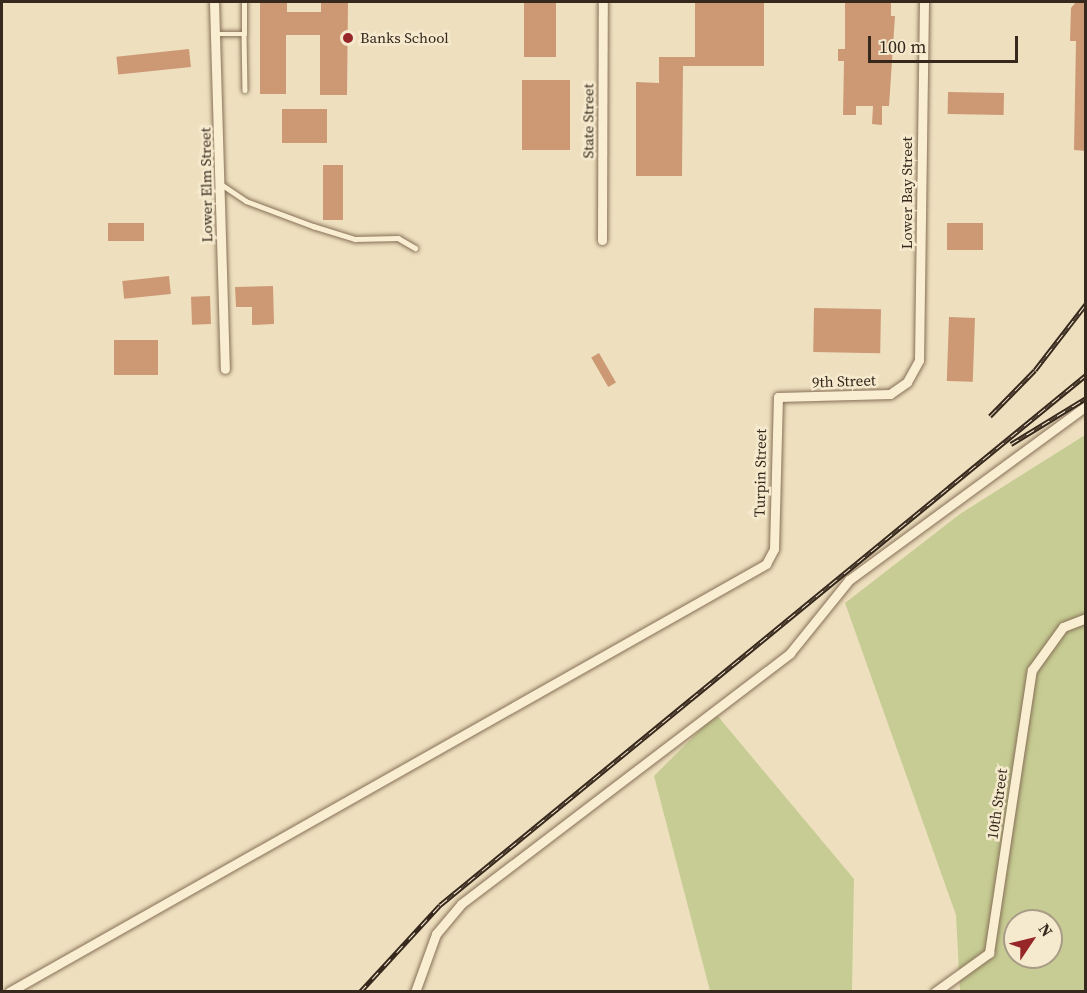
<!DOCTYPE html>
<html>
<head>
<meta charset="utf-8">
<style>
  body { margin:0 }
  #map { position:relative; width:1087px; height:993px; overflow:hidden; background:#eee0bf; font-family:"Source Serif 4",serif }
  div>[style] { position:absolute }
  .green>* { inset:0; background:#c6cc93 }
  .building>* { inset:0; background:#cd9874; transform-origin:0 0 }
  .roads { filter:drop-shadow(0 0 2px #877057) drop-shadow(0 0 2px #877057) }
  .service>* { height:4.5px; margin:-2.25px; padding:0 2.25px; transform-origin:2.25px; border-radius:2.25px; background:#f9edd2 }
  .minor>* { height:9px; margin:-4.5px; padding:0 4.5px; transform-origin:4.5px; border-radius:4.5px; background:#f9edd2 }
  .rail>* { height:5px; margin-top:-2.5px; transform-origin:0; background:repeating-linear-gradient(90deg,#f6eace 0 9px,#36281c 0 18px); box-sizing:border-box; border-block:2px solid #36281c }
  .dots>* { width:16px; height:16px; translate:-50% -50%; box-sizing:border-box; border:3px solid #f6eace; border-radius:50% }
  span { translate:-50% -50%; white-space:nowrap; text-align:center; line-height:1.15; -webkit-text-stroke:5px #f6eace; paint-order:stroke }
  .poi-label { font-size:15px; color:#36281c }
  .left { translate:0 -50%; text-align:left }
  .street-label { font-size:15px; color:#36281c }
  .frame { position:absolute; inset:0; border:3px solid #36281c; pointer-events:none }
  .north { position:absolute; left:1003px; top:909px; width:60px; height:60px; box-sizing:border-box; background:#f6eace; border:2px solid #a99c87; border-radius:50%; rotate:55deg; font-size:16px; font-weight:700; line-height:24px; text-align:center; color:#36281c }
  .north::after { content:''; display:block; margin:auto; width:21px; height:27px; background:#972628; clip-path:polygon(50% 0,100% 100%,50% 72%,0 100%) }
  .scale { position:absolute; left:868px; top:36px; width:150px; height:27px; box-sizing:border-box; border:3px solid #36281c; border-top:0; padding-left:8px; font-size:18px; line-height:21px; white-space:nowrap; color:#36281c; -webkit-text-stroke:4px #f6eace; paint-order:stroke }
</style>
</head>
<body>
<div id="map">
  <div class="green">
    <div style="clip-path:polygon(evenodd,1085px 435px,1085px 991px,960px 991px,956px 915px,845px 603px,960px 514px,1085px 435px,1015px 921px,1051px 921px,1051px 957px,1015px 957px,1015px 921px)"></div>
    <div style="clip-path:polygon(716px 714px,854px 879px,852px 991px,710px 991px,654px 776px)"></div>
  </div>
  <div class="building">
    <div style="clip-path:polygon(260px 2px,287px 2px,287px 12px,321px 12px,321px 2px,348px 2px,347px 95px,320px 95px,320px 35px,286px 35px,286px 94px,260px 94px)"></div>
    <div style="left:524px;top:2px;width:32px;height:55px"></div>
    <div style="clip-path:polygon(695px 2px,764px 2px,764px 66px,683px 66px,682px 176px,636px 176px,636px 82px,659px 83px,659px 57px,695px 57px)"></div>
    <div style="clip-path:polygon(845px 2px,891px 2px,891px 16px,895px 16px,889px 106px,882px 106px,882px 125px,872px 124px,873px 106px,856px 106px,856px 115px,843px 115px,844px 61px,838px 61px,838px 49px,845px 49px)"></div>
    <div style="clip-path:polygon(1076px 2px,1086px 2px,1086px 151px,1074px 150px,1076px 41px,1070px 41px,1071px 8px)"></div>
    <div style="left:189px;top:49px;width:18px;height:73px;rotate:84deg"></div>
    <div style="left:522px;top:80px;width:48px;height:70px"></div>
    <div style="left:948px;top:92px;width:56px;height:22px;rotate:1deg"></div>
    <div style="left:282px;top:109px;width:45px;height:34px"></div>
    <div style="left:323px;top:165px;width:20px;height:55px"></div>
    <div style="left:144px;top:223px;width:18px;height:36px;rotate:90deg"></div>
    <div style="left:947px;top:223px;width:36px;height:27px"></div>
    <div style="left:169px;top:276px;width:18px;height:47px;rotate:84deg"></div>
    <div style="clip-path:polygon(273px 286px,274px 324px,252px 325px,252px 307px,236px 307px,235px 287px)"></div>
    <div style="left:210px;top:296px;width:28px;height:19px;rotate:88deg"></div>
    <div style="left:814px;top:308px;width:67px;height:44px;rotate:1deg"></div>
    <div style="left:949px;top:317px;width:26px;height:64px;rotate:2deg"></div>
    <div style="left:114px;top:340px;width:44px;height:35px"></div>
    <div style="left:599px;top:353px;width:34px;height:9px;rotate:60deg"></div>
  </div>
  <div class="roads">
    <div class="service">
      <div style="left:216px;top:34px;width:28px"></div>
      <div style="left:244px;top:34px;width:32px;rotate:-90deg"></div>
      <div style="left:244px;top:34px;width:56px;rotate:89deg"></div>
      <div style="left:221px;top:184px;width:30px;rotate:34deg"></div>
      <div style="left:246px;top:201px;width:72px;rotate:20.5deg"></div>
      <div style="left:313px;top:226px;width:44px;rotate:17.2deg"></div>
      <div style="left:355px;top:239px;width:43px;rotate:-1.3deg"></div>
      <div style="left:398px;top:238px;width:20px;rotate:30deg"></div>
    </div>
    <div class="minor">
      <div style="left:214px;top:2px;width:367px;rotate:88.3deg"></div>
      <div style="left:602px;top:240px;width:238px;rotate:-89.8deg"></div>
      <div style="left:9px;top:992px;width:870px;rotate:-29.48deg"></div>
      <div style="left:766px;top:564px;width:17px;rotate:-62deg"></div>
      <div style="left:774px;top:549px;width:152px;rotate:-88.5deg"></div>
      <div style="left:778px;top:397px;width:112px;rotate:-1.5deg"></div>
      <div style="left:890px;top:394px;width:21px;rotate:-35deg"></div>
      <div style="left:907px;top:382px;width:25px;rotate:-61deg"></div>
      <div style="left:919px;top:360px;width:358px;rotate:-89.2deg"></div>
      <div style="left:415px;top:992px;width:62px;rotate:-70.1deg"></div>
      <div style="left:436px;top:934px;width:39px;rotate:-50deg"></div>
      <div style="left:461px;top:904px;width:414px;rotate:-37.3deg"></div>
      <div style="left:790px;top:653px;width:94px;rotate:-51.1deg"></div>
      <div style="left:849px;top:580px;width:294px;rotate:-36.3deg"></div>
      <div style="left:935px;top:992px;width:67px;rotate:-35.8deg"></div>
      <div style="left:989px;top:953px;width:286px;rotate:-81.4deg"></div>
      <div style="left:1032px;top:670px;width:53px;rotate:-54.2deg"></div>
      <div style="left:1063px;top:627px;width:25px;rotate:-21deg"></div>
    </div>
  </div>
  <div class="rail">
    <div style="left:990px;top:416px;width:64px;rotate:-45.6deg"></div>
    <div style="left:1035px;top:370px;width:83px;rotate:-52.3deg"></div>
    <div style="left:1011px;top:444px;width:88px;rotate:-31.5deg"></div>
    <div style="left:360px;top:992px;width:118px;rotate:-47.4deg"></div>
    <div style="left:440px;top:905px;width:836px;rotate:-39.37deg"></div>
  </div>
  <div class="dots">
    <div style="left:348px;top:38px;background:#972628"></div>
  </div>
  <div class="poi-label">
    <span class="left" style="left:360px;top:38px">Banks School</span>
  </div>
  <div class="street-label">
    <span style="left:588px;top:121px;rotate:-90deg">State Street</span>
    <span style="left:206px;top:185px;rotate:-91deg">Lower Elm Street</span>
    <span style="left:907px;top:193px;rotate:-90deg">Lower Bay Street</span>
    <span style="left:844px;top:381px;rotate:-2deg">9th Street</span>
    <span style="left:760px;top:473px;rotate:-89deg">Turpin Street</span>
    <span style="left:997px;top:804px;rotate:-82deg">10th Street</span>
  </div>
  <div class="frame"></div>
  <div class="north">N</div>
  <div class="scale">100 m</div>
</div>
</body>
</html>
